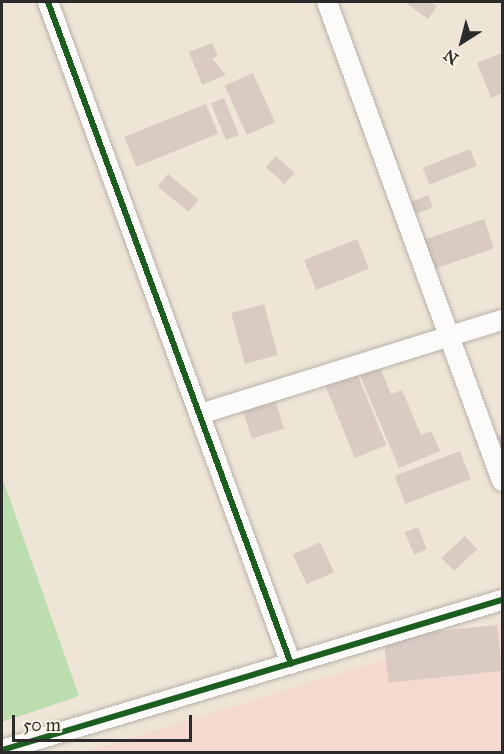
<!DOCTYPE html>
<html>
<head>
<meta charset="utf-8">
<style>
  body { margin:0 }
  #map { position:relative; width:504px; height:754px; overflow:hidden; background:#eee5d7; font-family:"IM FELL Great Primer",serif }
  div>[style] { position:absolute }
  .built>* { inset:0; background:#f3d9d0 }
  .green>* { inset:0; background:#bcddae }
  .building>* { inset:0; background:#d9cac2; transform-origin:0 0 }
  .roads { filter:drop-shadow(0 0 2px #b7b1a9) drop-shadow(0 0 2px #b7b1a9) }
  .street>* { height:20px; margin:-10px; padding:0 10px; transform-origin:10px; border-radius:10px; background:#fcfbf9 }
  .cycleway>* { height:6px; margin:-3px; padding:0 3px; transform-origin:3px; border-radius:3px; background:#1b5e20 }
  span { translate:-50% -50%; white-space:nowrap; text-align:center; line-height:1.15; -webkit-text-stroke:5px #fcf5e5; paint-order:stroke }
  .frame { position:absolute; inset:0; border:3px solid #2b2b2b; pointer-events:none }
  .north { position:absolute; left:432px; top:12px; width:60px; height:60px; -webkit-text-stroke:4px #fcf5e5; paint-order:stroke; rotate:216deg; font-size:16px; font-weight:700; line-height:24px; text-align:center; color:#2b2b2b }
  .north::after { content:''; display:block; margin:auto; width:21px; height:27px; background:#2b2b2b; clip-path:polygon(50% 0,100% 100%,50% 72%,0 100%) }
  .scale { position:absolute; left:12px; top:715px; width:180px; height:27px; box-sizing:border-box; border:3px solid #2b2b2b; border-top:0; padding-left:8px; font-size:18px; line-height:21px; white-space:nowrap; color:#2b2b2b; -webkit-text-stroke:4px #fcf5e5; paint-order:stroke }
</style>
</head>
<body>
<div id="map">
  <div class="built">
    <div style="clip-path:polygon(502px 623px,502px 752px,86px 752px)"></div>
  </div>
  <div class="green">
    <div style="clip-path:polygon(2px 477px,79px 696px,2px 722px)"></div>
  </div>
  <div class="building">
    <div style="clip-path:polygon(405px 2px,431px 2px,437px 6px,428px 19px)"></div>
    <div style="clip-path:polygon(212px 43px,218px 56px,212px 58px,226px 75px,202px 85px,189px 52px)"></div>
    <div style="clip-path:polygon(502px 53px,502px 93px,491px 98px,477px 63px)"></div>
    <div style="left:253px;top:73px;width:54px;height:31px;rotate:66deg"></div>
    <div style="left:224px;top:98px;width:40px;height:14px;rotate:68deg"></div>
    <div style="left:206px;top:104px;width:32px;height:88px;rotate:68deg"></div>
    <div style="left:470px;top:149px;width:18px;height:51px;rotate:68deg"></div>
    <div style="left:276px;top:156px;width:25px;height:15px;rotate:42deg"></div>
    <div style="left:168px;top:174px;width:40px;height:16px;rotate:40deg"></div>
    <div style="left:428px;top:195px;width:13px;height:29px;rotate:67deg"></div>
    <div style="left:484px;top:219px;width:31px;height:77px;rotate:71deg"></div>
    <div style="left:357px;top:239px;width:32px;height:57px;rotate:68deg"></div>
    <div style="left:264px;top:304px;width:53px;height:34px;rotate:75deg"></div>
    <div style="clip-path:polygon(379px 365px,391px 394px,402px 390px,421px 435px,431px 431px,440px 451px,399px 468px,359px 373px)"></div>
    <div style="left:357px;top:373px;width:78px;height:34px;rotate:68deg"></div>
    <div style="left:275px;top:399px;width:31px;height:34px;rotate:73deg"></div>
    <div style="clip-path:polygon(502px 435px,502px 453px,497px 436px)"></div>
    <div style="left:460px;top:451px;width:30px;height:70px;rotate:69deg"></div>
    <div style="left:418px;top:527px;width:24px;height:14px;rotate:68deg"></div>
    <div style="left:465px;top:536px;width:18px;height:32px;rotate:47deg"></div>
    <div style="left:320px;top:542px;width:33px;height:30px;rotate:65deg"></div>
    <div style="left:497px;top:625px;width:46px;height:114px;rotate:84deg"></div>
  </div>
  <div class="roads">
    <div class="street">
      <div style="left:48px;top:2px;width:705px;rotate:69.84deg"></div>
      <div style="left:327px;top:2px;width:510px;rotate:69.93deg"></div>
      <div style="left:200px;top:414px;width:316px;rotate:-17.3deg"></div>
      <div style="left:2px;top:750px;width:522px;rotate:-16.7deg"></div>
    </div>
  </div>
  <div class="cycleway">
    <div style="left:48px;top:2px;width:705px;rotate:69.84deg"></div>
    <div style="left:2px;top:750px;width:522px;rotate:-16.7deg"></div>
  </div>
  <div class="frame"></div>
  <div class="north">N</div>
  <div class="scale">50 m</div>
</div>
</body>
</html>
